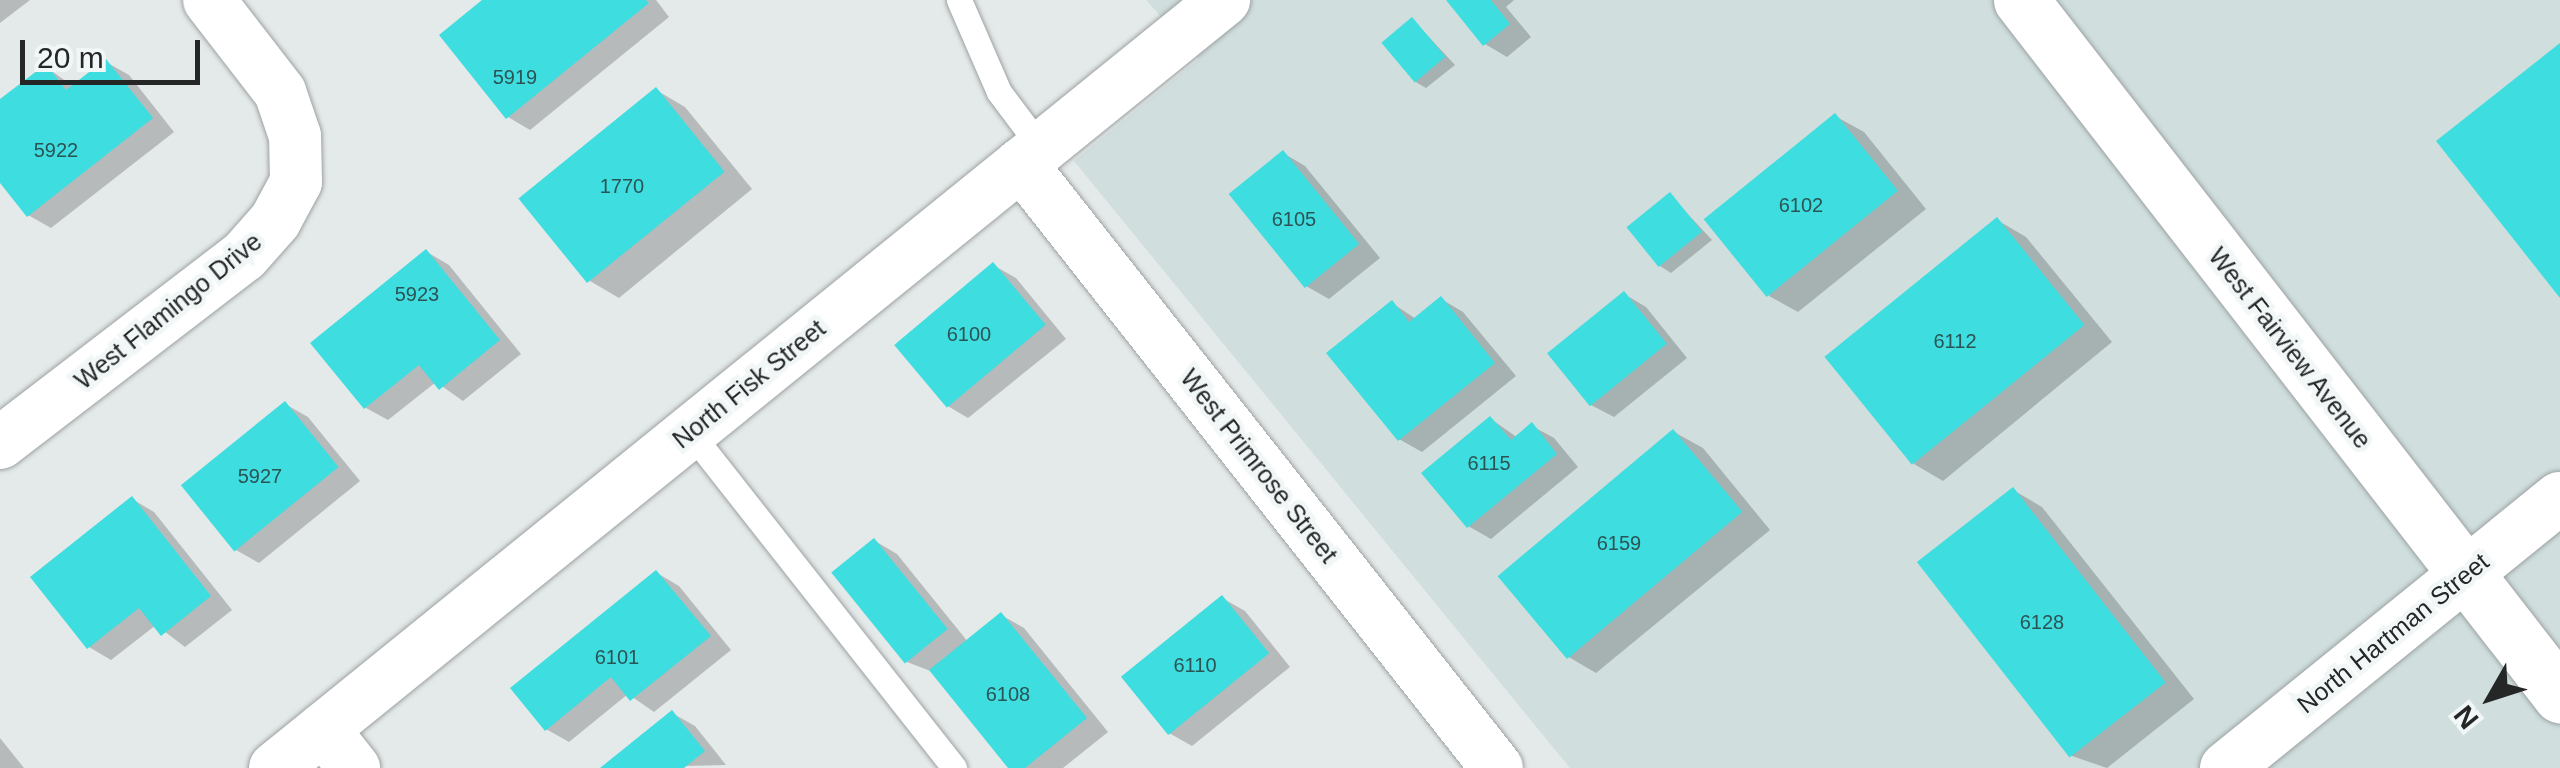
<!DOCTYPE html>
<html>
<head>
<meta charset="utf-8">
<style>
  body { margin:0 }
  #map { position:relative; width:2560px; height:768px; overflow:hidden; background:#e4e9e9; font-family:Helvetica,sans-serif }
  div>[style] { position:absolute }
  .built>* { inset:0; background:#d0dede }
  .shadow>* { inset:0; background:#0003 }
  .building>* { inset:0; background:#3edddf; transform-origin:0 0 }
  .roads { filter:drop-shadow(0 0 2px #9da2a2) drop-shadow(0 0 2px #9da2a2) }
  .lane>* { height:25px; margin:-12.5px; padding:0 12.5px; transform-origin:12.5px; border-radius:12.5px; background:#fff }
  .street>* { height:52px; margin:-26px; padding:0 26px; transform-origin:26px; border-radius:26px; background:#fff }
  .primary>* { height:55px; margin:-27.5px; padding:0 27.5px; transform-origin:27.5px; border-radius:27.5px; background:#fff }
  span { translate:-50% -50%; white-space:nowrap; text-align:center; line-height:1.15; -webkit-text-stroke:9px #f1f6f6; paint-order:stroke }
  .number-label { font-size:20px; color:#2b5455 }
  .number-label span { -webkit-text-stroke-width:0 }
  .street-label { font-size:25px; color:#252727 }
  .north { position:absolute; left:2440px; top:648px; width:100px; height:100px; -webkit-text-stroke:8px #f1f6f6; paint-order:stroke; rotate:231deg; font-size:28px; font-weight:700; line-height:40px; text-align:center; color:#252727 }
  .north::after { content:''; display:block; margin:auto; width:35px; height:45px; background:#252727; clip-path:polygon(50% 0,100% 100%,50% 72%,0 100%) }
  .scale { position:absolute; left:20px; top:40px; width:180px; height:45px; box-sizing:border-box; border:5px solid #252727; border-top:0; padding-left:12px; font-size:30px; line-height:35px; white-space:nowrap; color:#252727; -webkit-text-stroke:8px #f1f6f6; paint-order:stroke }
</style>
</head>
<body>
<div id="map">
  <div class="built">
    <div style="clip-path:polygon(1146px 0,2560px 0,2560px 768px,1570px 768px,1074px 161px,1199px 59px)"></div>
  </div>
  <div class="shadow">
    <div style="clip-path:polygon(0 0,30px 0,0 23px)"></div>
    <div style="clip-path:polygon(486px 0,656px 0,669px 17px,530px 130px,508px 117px)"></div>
    <div style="clip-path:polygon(1449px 0,1514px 0,1506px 7px,1531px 37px,1507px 57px,1485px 44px)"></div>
    <div style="clip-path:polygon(1413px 20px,1455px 65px,1426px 88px,1414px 81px)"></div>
    <div style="clip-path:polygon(106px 62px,129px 75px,174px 132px,51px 228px,28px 215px,0 178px,0 103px,46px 67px,74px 87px)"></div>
    <div style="clip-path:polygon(656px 90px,685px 107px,752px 189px,619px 298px,590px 281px)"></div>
    <div style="clip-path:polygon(1835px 116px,1864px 132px,1926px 209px,1798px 312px,1769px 296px)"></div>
    <div style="clip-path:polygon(1283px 153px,1305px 166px,1380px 258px,1329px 299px,1306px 286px)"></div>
    <div style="clip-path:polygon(1670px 195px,1712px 240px,1671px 273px,1660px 266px)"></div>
    <div style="clip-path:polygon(1997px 220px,2026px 237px,2112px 342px,1943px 481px,1914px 464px)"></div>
    <div style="clip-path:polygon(427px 252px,449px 265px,521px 354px,463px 401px,436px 382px,388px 420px,366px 408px,314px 343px)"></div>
    <div style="clip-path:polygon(993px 265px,1016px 278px,1066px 339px,968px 418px,946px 405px)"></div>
    <div style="clip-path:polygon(1624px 294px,1646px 307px,1687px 358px,1614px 417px,1591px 405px)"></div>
    <div style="clip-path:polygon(1441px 299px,1463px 312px,1516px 376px,1422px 452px,1399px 439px,1392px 303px,1416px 319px)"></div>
    <div style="clip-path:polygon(285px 404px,308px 417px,360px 481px,259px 563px,236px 550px)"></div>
    <div style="clip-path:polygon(1491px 419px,1518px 438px,1532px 426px,1554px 438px,1578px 467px,1491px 539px,1468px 526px)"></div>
    <div style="clip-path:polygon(1674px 432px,1703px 448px,1770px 530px,1596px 673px,1567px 656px)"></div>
    <div style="clip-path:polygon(2013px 490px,2042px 507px,2194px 699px,2107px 768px,2072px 756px)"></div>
    <div style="clip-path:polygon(132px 499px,154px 512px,232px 610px,185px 647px,156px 625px,111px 660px,89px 647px)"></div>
    <div style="clip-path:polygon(875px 541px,897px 554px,968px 642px,1001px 615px,1024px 628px,1108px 732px,1063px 768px,1011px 768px,933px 672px,907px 662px)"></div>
    <div style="clip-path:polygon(657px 573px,679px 586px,731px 650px,654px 712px,628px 694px,569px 742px,546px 729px)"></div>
    <div style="clip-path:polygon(1222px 598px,1245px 611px,1290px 667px,1192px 746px,1169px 733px)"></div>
    <div style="clip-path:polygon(672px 713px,695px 726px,726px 765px,604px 768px)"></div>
    <div style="clip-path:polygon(0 738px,24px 768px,0 768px)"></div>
  </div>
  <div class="building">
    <div style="clip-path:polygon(482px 0,646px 0,649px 3px,506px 119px,439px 35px)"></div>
    <div style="clip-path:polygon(1446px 0,1491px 0,1510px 24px,1483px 46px)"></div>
    <div style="left:1412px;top:17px;width:52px;height:40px;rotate:50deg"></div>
    <div style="clip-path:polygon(2560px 43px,2560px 298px,2436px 141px)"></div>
    <div style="clip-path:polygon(106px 59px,153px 118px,27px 217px,0 183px,0 99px,46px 64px,66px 90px)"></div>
    <div style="left:656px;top:87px;width:109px;height:177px;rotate:51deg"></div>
    <div style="left:1835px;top:113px;width:100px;height:169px;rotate:51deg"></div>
    <div style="left:1283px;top:150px;width:121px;height:70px;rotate:51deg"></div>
    <div style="left:1670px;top:192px;width:51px;height:56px;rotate:51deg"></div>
    <div style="left:1997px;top:217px;width:139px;height:222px;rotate:51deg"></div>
    <div style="clip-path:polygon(426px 249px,500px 340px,439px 390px,419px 365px,364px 409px,310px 343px)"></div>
    <div style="left:993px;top:262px;width:82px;height:129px;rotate:50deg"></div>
    <div style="left:1624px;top:291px;width:68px;height:99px;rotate:51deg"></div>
    <div style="clip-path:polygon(1441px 296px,1495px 363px,1398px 441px,1326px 353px,1392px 300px,1409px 322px)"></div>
    <div style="left:285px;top:401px;width:85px;height:134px;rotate:51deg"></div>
    <div style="clip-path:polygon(1490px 416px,1511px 440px,1532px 422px,1557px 454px,1467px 528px,1421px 473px)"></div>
    <div style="left:1673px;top:429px;width:108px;height:229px;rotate:50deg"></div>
    <div style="left:2013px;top:487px;width:248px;height:122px;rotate:52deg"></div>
    <div style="clip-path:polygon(132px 496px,211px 596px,161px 636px,139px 608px,87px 649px,30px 577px)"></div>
    <div style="left:874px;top:538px;width:117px;height:55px;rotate:51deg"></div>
    <div style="clip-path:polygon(656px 570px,711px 636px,630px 701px,611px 677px,545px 731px,510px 688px)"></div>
    <div style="left:1222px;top:595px;width:75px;height:130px;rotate:51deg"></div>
    <div style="clip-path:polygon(1001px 612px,1087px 718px,1025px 768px,1008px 768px,929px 670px)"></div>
    <div style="clip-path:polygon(672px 710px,705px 751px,684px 768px,600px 768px)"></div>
  </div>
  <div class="roads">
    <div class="lane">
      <div style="left:959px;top:0;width:100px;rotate:66.5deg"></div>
      <div style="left:999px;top:92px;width:70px;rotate:53.1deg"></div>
      <div style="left:690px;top:432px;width:427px;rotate:51.8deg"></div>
    </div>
    <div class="street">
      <div style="left:1021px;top:164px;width:769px;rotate:51.76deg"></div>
      <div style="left:0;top:443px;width:307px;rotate:-37.5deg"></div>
      <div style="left:244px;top:256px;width:47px;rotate:-48.5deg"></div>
      <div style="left:275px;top:221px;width:44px;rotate:-61.7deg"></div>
      <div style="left:296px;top:182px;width:46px;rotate:-91.2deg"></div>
      <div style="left:295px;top:136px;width:46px;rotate:-108.8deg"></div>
      <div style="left:280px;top:92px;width:116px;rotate:-127.7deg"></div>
      <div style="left:323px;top:729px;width:50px;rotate:51.5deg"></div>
      <div style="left:275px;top:768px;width:1221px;rotate:-38.98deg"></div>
      <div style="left:2226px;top:768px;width:429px;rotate:-39deg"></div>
    </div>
    <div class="primary">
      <div style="left:2021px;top:0;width:880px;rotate:52.21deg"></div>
    </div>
  </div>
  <div class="number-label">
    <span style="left:515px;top:77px">5919</span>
    <span style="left:56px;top:150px">5922</span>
    <span style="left:622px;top:186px">1770</span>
    <span style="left:1801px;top:205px">6102</span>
    <span style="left:1294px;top:219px">6105</span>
    <span style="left:417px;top:294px">5923</span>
    <span style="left:969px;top:334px">6100</span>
    <span style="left:1955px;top:341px">6112</span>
    <span style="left:1489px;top:463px">6115</span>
    <span style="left:260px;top:476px">5927</span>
    <span style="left:1619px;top:543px">6159</span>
    <span style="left:2042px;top:622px">6128</span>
    <span style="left:617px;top:657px">6101</span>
    <span style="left:1195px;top:665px">6110</span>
    <span style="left:1008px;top:694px">6108</span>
  </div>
  <div class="street-label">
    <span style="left:168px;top:311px;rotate:-39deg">West Flamingo Drive</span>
    <span style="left:2290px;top:348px;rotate:52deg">West Fairview Avenue</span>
    <span style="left:749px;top:384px;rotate:-39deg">North Fisk Street</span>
    <span style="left:1259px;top:466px;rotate:52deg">West Primrose Street</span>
    <span style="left:2393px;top:633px;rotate:-39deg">North Hartman Street</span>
  </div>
  <div class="north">N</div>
  <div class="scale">20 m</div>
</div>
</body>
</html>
